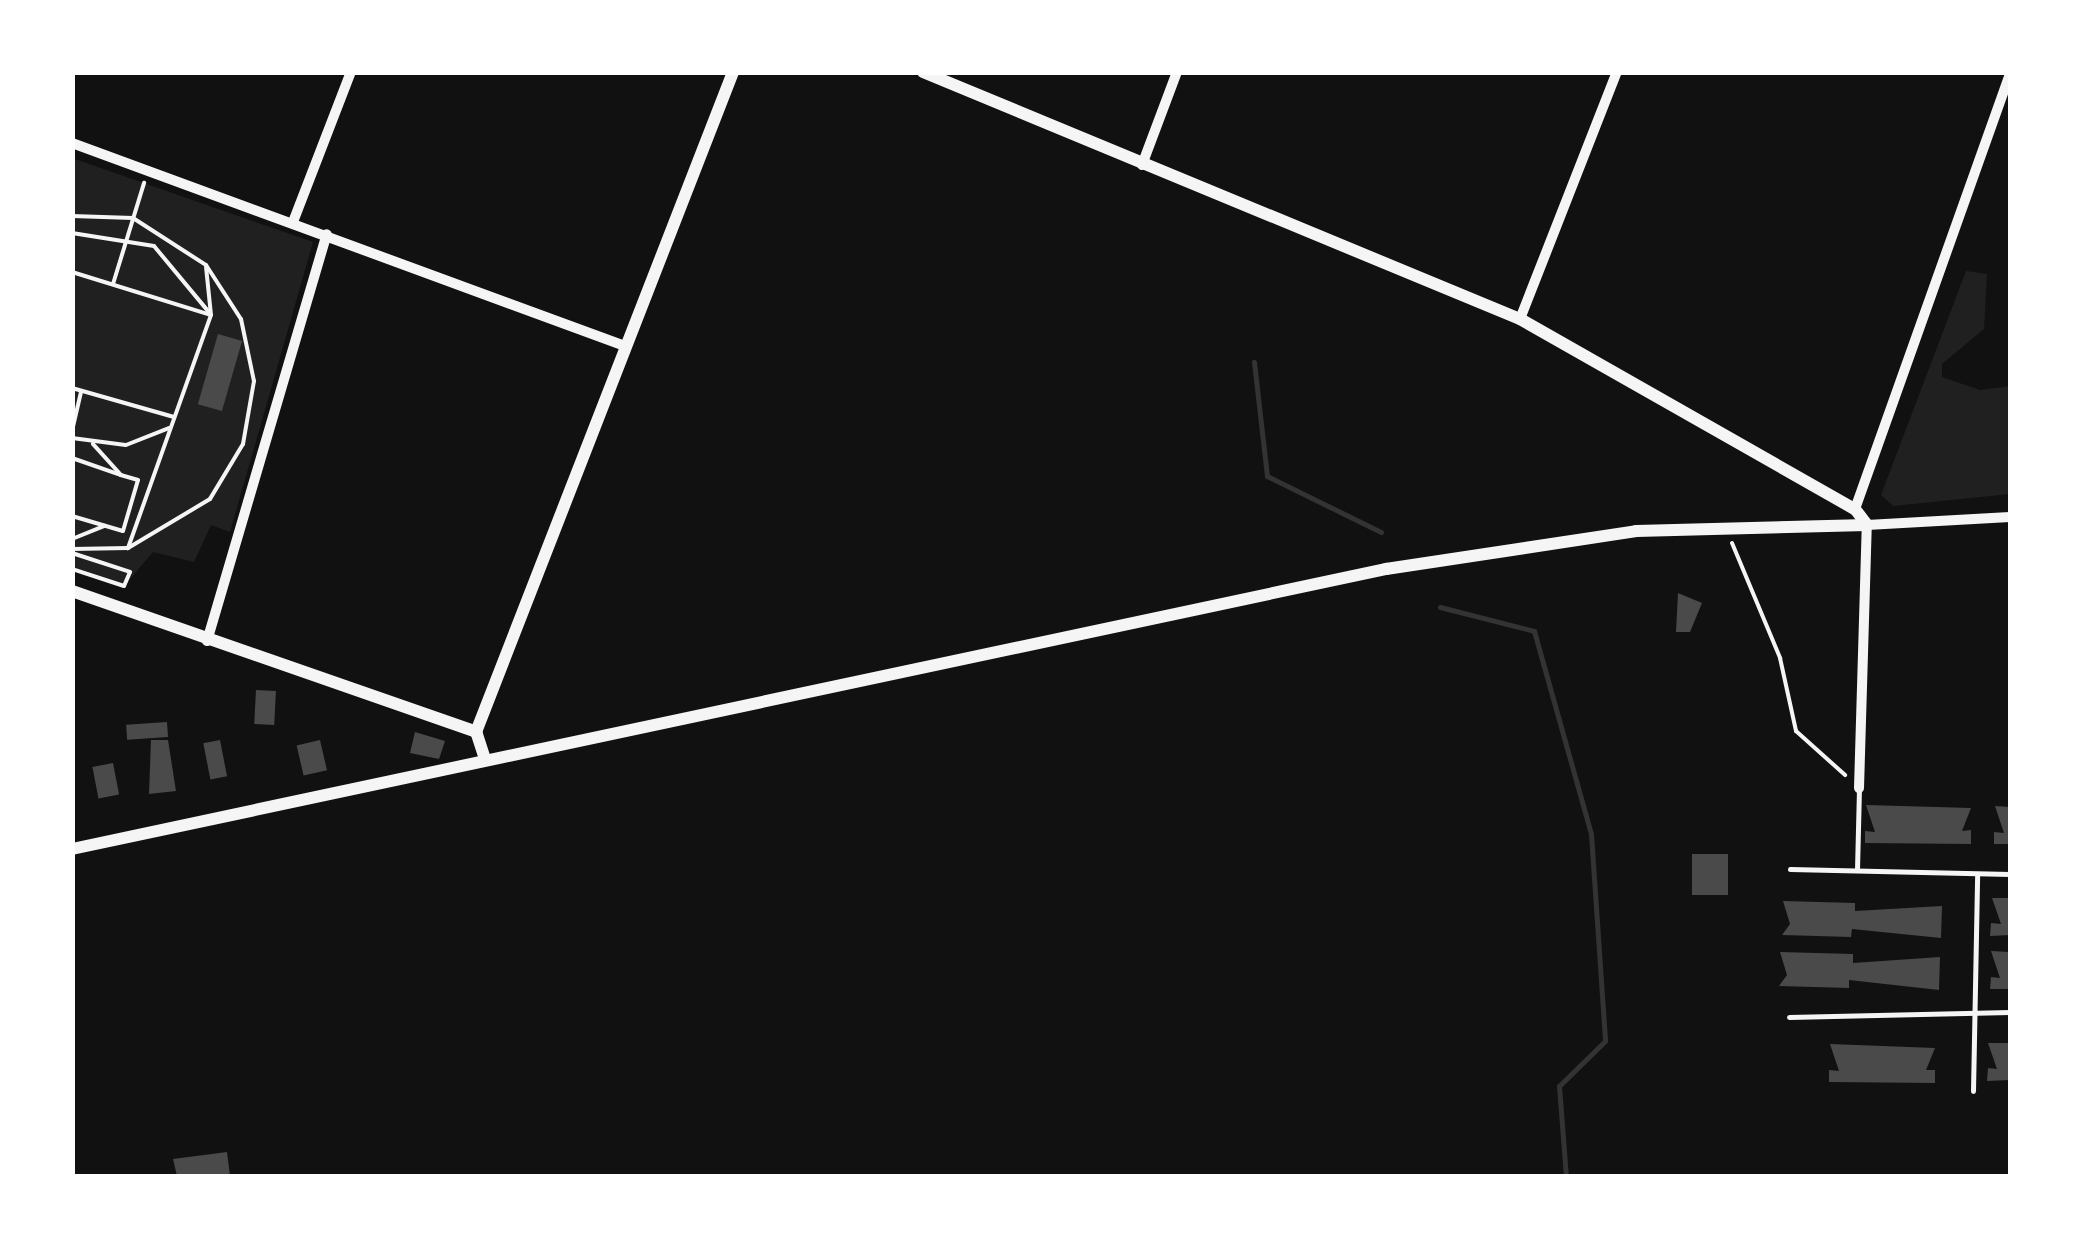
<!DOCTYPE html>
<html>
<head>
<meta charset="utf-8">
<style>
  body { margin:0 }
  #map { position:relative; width:2083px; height:1249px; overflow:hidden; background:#111; font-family:Ubuntu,sans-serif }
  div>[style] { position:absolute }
  .green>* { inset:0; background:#202020 }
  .stream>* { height:5px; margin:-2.5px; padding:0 2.5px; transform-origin:2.5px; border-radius:2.5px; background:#333 }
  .building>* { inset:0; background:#4a4a4a; transform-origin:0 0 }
  .path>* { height:4px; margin:-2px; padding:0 2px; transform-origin:2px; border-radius:2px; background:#f5f5f5 }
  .service>* { height:5px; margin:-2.5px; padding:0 2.5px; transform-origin:2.5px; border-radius:2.5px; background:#f5f5f5 }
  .minor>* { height:10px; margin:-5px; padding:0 5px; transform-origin:5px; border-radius:5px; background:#f5f5f5 }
  .tertiary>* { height:12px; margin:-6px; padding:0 6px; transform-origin:6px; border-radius:6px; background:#f5f5f5 }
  span { translate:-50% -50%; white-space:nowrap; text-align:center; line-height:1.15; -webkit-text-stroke:10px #fff; paint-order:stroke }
  .frame { position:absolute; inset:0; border:75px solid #fff; pointer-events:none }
</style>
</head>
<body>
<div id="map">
  <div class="green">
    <div style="clip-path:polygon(72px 158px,313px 242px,230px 532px,211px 525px,194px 562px,153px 552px,124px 586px,73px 569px)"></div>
    <div style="clip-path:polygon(1966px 271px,1987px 274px,1984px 329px,1942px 364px,1942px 377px,1980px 390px,2010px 386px,2010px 494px,1893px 506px,1881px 495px)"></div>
  </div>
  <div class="stream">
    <div style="left:1254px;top:362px;width:115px;rotate:83.5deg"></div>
    <div style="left:1267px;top:476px;width:127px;rotate:26.2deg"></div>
    <div style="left:1440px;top:607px;width:97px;rotate:14.3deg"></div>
    <div style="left:1534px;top:631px;width:211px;rotate:74.3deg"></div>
    <div style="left:1591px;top:834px;width:207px;rotate:86.1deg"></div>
    <div style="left:1605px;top:1041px;width:64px;rotate:135.6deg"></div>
    <div style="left:1559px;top:1086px;width:90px;rotate:85.6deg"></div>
  </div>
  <div class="building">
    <div style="left:218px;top:334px;width:25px;height:73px;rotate:16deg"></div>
    <div style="clip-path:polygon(1678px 593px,1702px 603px,1690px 632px,1676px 632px)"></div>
    <div style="left:256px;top:690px;width:20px;height:34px;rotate:3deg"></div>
    <div style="left:167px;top:722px;width:15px;height:41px;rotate:86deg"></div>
    <div style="clip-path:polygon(415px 732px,445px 741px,439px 759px,410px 753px)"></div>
    <div style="clip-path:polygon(151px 740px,168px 740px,176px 791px,149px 794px)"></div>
    <div style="left:220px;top:740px;width:37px;height:17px;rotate:79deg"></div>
    <div style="left:320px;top:740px;width:31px;height:24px;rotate:77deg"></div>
    <div style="left:113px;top:763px;width:32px;height:21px;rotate:79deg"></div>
    <div style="clip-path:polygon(1866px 805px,1971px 808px,1962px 831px,1971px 830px,1971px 844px,1865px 843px,1865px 831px,1875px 832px)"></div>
    <div style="clip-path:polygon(1995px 806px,2010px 807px,2010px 844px,1994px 844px,1994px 832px,2004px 833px)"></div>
    <div style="left:1692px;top:854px;width:36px;height:41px"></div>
    <div style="clip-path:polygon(1992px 898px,2010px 898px,2010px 935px,1990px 936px,1991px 923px,2001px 924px)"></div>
    <div style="clip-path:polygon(1783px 901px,1855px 903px,1855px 911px,1942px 906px,1941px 938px,1852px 929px,1851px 937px,1782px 935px,1790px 924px)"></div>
    <div style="clip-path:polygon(1991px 951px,2010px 952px,2010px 989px,1990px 989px,1991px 977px,2000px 978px)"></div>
    <div style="clip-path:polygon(1780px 952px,1853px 954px,1853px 963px,1940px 957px,1939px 990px,1849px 980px,1849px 988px,1779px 986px,1787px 975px)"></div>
    <div style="clip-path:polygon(1988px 1043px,2010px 1043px,2010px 1080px,1987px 1081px,1988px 1068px,1997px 1069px)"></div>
    <div style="clip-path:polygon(1830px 1044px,1935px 1048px,1926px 1070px,1935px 1070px,1935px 1083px,1829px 1082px,1829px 1070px,1839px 1071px)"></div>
    <div style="clip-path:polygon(227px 1152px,230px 1176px,177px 1176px,173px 1159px)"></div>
  </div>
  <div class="path">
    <div style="left:72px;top:216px;width:61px;rotate:1.9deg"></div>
    <div style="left:133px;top:218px;width:87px;rotate:32.8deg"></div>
    <div style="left:206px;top:265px;width:64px;rotate:57.1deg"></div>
    <div style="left:241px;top:319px;width:63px;rotate:78.2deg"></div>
    <div style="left:254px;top:381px;width:64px;rotate:99.9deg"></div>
    <div style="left:243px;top:444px;width:64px;rotate:121deg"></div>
    <div style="left:210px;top:499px;width:96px;rotate:149.1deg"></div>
    <div style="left:128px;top:548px;width:56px;rotate:179deg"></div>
    <div style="left:72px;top:233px;width:83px;rotate:9deg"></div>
    <div style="left:154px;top:246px;width:85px;rotate:50.3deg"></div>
    <div style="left:72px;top:272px;width:145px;rotate:17.2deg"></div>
    <div style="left:113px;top:284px;width:106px;rotate:-72.9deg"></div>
    <div style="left:72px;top:388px;width:106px;rotate:15.9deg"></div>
    <div style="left:72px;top:431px;width:40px;rotate:-77deg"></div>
    <div style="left:72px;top:438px;width:54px;rotate:7.4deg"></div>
    <div style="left:126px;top:445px;width:46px;rotate:-21.6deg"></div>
    <div style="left:72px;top:458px;width:52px;rotate:19.1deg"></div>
    <div style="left:121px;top:475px;width:42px;rotate:-132.1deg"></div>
    <div style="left:72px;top:516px;width:53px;rotate:16.4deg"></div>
    <div style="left:123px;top:531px;width:53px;rotate:-73.6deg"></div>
    <div style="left:138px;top:480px;width:18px;rotate:-164deg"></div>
    <div style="left:72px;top:539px;width:35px;rotate:-22deg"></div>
    <div style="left:1732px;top:543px;width:125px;rotate:67.3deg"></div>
    <div style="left:1780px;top:658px;width:75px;rotate:77.6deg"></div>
    <div style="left:1796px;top:731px;width:66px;rotate:41.9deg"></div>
    <div style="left:128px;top:548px;width:247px;rotate:-70.4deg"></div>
    <div style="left:211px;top:315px;width:48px;rotate:-95.9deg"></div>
    <div style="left:72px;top:553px;width:61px;rotate:18.1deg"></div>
    <div style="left:130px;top:572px;width:15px;rotate:113deg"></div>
    <div style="left:124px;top:586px;width:55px;rotate:-161.9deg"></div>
  </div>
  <div class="service">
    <div style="left:1790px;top:869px;width:220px;rotate:1.3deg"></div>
    <div style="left:1857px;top:870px;width:82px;rotate:-88.6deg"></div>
    <div style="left:1789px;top:1017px;width:221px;rotate:-1.3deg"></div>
    <div style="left:1973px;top:1091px;width:216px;rotate:-88.9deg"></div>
  </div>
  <div class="minor">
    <div style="left:72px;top:143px;width:589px;rotate:20.16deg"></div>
    <div style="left:1142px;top:165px;width:99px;rotate:-69.4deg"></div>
    <div style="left:293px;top:222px;width:161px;rotate:-68.9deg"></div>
    <div style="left:1520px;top:319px;width:265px;rotate:-68.6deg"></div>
    <div style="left:1855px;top:509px;width:463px;rotate:-70.4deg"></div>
    <div style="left:207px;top:641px;width:424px;rotate:-73.6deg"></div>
    <div style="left:1859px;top:788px;width:263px;rotate:-88.3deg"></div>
    <div style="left:1867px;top:525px;width:143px;rotate:-3.2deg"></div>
  </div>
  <div class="tertiary">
    <div style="left:923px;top:72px;width:646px;rotate:22.48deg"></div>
    <div style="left:1520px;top:319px;width:385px;rotate:29.6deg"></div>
    <div style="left:1855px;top:509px;width:20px;rotate:53deg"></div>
    <div style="left:72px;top:591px;width:428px;rotate:19.2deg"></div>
    <div style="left:485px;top:759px;width:28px;rotate:-108deg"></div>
    <div style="left:476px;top:732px;width:708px;rotate:-68.72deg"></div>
    <div style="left:72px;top:849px;width:1344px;rotate:-12.03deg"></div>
    <div style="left:1386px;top:569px;width:253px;rotate:-8.6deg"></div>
    <div style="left:1636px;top:531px;width:231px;rotate:-1.5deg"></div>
  </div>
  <div class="frame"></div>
</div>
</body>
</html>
